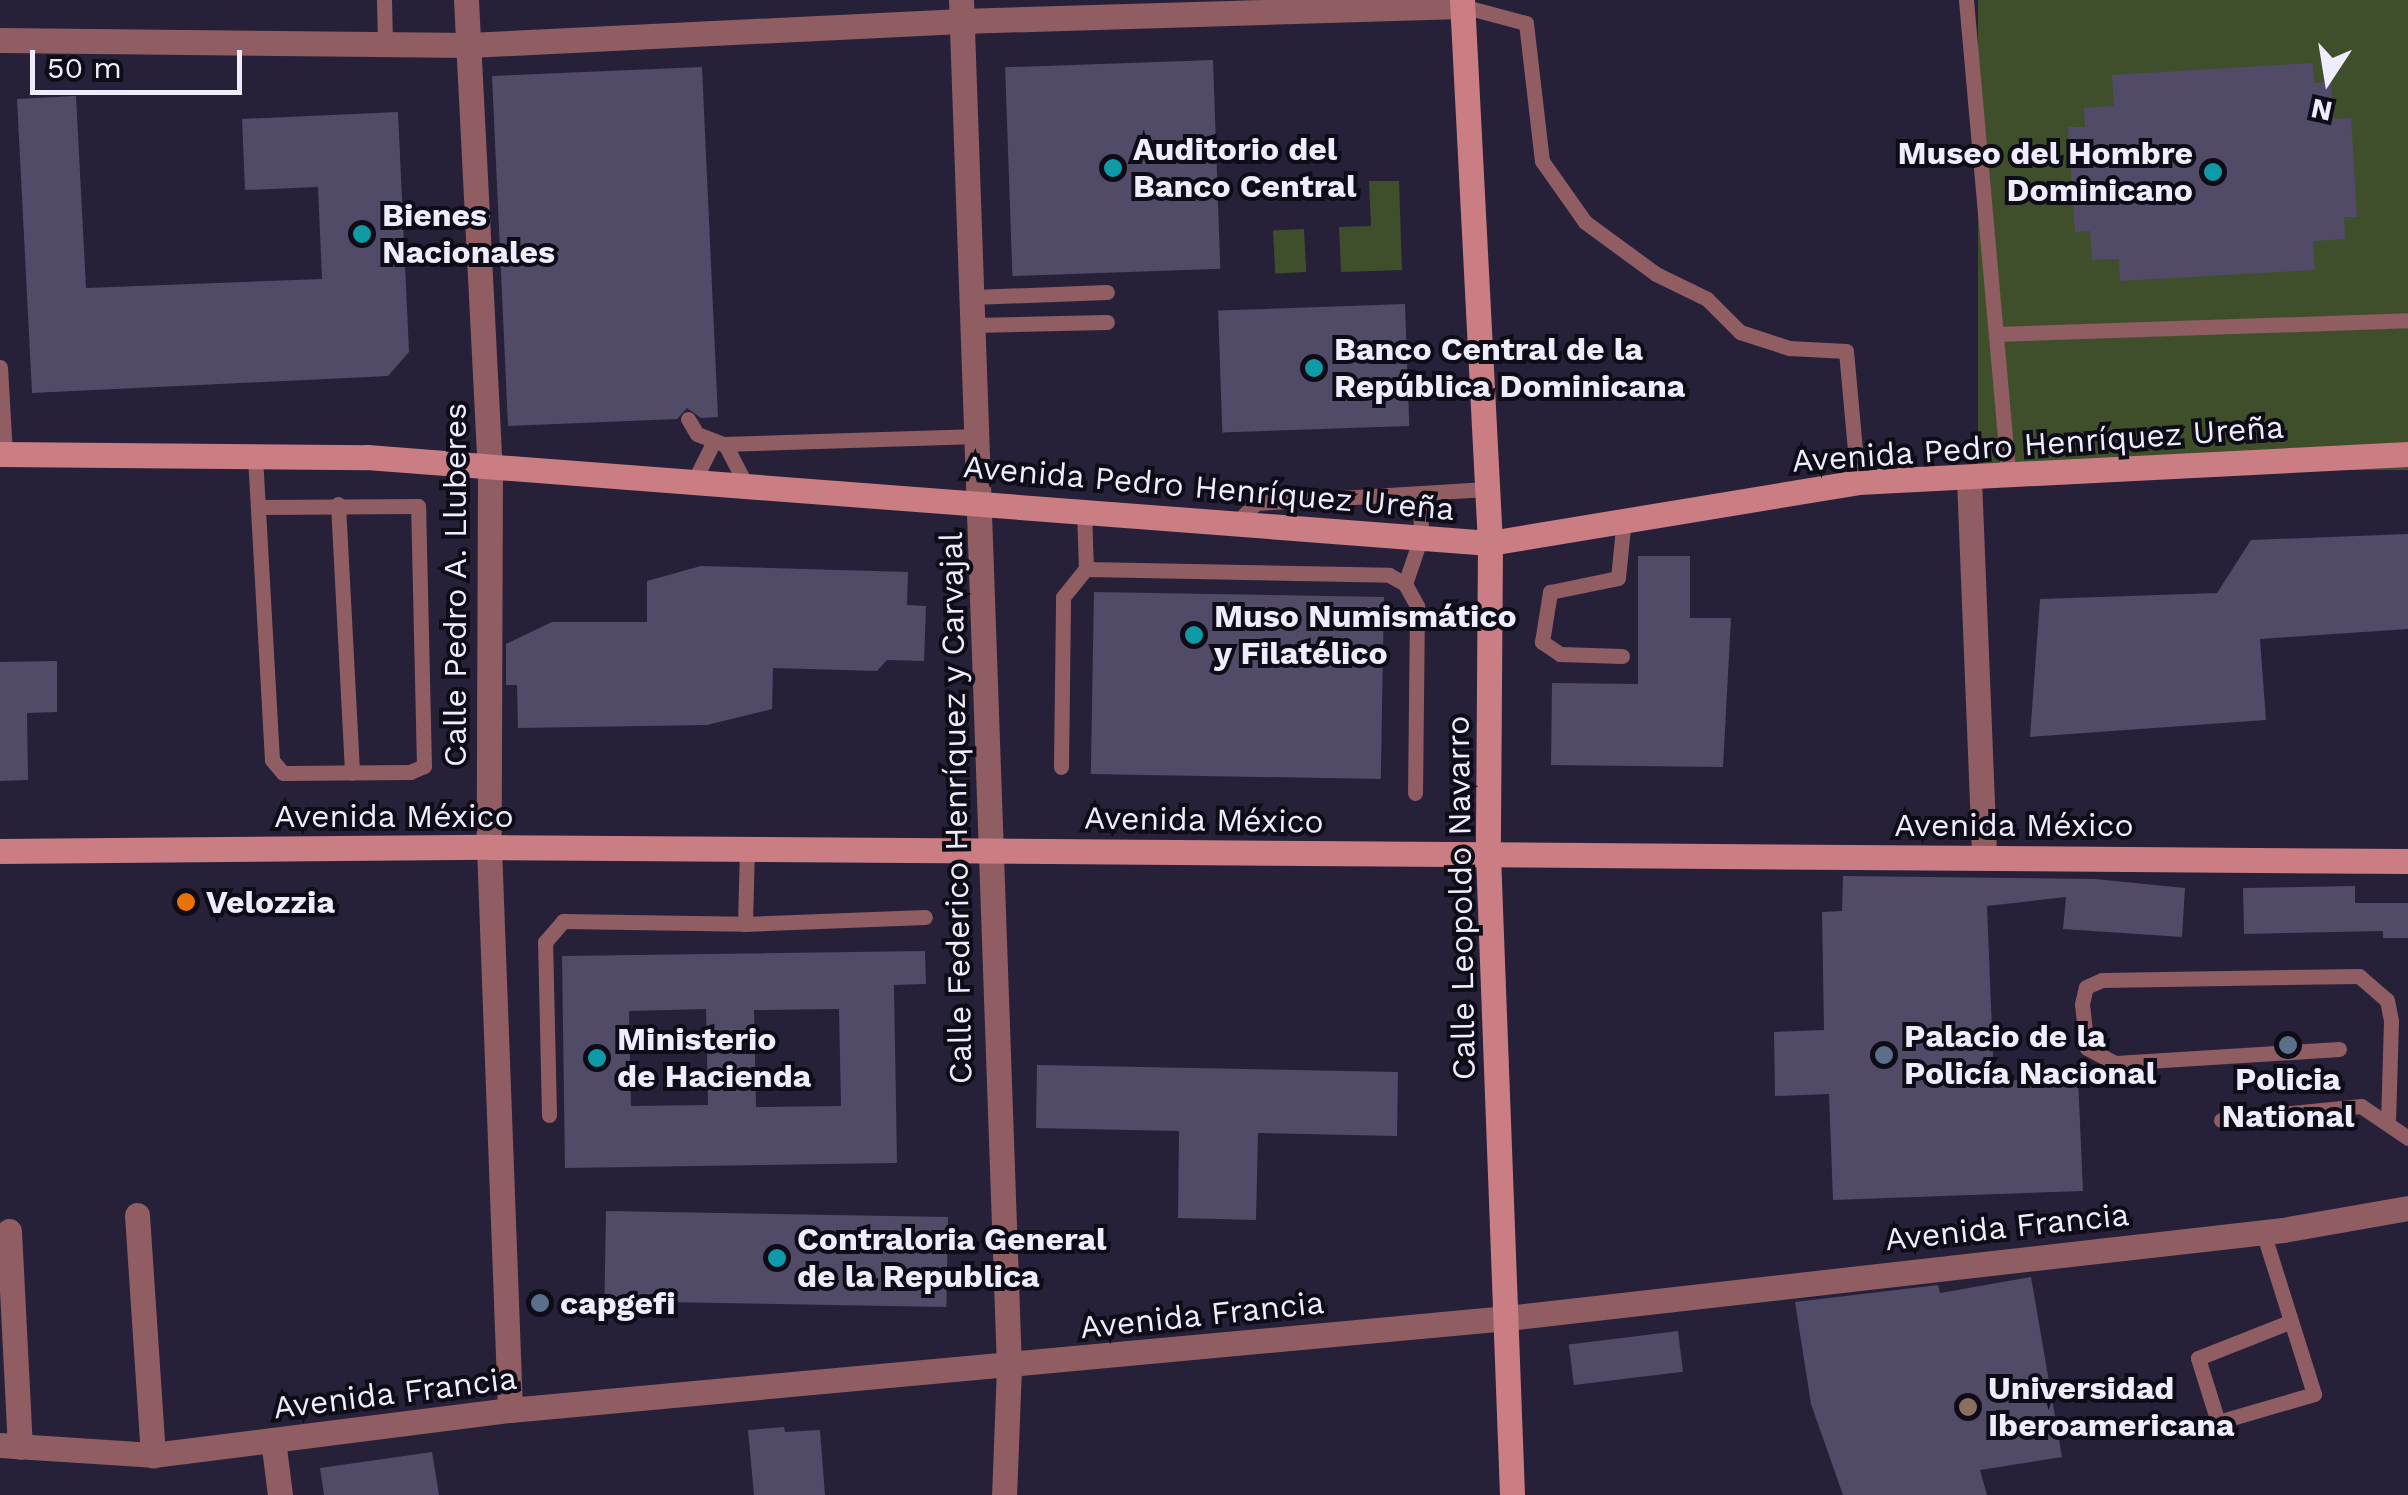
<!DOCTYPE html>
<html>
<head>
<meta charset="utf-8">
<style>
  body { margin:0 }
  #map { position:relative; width:2408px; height:1495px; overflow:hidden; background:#262039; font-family:"Work Sans",sans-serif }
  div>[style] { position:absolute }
  .green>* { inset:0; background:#404f2b; transform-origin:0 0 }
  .building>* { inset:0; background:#514b68; transform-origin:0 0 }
  .lane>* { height:15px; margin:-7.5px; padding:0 7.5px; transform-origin:7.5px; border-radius:7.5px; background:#8f5d62 }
  .street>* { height:25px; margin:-12.5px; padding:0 12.5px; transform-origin:12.5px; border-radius:12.5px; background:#8f5d62 }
  .secondary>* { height:25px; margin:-12.5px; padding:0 12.5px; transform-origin:12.5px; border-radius:12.5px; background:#cb7d84 }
  .dots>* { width:28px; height:28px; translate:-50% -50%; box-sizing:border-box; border:5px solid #0e0c17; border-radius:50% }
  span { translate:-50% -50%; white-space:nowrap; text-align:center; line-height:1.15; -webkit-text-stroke:8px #0e0c17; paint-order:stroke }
  .poi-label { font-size:32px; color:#efecfd; font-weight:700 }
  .left { translate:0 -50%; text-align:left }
  .right { translate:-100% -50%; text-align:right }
  .street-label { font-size:32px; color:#efecfd }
  .north { position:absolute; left:2278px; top:30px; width:100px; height:100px; -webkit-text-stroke:8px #0e0c17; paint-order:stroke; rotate:192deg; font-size:28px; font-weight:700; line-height:40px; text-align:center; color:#efecfd }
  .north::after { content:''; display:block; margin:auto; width:35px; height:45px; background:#efecfd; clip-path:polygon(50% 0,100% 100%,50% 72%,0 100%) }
  .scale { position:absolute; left:30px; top:50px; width:212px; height:45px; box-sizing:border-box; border:5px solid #efecfd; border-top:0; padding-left:12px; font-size:30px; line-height:35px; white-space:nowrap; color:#efecfd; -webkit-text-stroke:8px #0e0c17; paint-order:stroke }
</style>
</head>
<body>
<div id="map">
  <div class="green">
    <div style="left:1978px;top:0;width:430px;height:470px"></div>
    <div style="clip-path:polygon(1369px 181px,1399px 181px,1402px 270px,1341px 272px,1339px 227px,1371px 226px)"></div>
    <div style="left:1304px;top:229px;width:43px;height:31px;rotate:87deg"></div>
  </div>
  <div class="building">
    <div style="left:1213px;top:60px;width:209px;height:208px;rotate:88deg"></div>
    <div style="clip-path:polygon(2313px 63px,2314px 83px,2331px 82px,2334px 119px,2351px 118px,2357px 217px,2344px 217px,2345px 239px,2313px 241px,2315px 270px,2120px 281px,2119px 259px,2092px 260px,2090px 231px,2075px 232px,2068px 127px,2085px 127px,2084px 108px,2114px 106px,2112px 75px)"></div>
    <div style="clip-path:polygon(702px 67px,718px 417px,701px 418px,687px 408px,677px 419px,508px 426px,492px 76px)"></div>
    <div style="clip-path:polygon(76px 96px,86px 288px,322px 279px,318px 187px,245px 190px,242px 119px,398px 112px,409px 352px,388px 376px,32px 393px,17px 99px)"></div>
    <div style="left:1405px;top:304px;width:122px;height:187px;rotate:88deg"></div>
    <div style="clip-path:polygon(2408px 534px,2408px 629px,2260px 639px,2266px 720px,2030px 737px,2040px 599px,2217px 593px,2251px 540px)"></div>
    <div style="clip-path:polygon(1638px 556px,1690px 556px,1690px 618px,1731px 618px,1723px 767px,1551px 765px,1552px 683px,1638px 684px)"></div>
    <div style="clip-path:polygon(701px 566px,908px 572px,907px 605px,926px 606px,924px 661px,887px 660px,877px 671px,773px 668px,772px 709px,707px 725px,518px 728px,517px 685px,506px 685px,506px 644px,552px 622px,647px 622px,647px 581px)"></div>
    <div style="left:1094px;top:592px;width:290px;height:182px;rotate:1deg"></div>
    <div style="clip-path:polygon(57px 661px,57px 712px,27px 713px,28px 780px,0 781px,0 662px)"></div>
    <div style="clip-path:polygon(1843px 876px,2095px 879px,2185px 888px,2182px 937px,2063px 929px,2066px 897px,1987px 906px,1994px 1081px,2078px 1078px,2083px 1191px,1833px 1200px,1829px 1094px,1775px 1096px,1774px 1032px,1824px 1030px,1822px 912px,1842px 911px)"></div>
    <div style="clip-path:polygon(2355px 886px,2355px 903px,2408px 903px,2408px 938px,2383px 938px,2383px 931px,2244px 934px,2243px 888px)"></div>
    <div style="clip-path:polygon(evenodd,925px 951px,926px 984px,894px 985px,897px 1163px,565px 1168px,562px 956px,925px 951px,706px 1009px,708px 1105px,631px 1106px,629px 1011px,706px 1009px,925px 951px,839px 1009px,841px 1106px,756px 1107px,754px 1010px,839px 1009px)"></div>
    <div style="clip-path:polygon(1037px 1065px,1398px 1072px,1397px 1136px,1258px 1133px,1256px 1220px,1178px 1218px,1179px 1131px,1036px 1128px)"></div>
    <div style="left:606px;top:1211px;width:342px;height:90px;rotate:1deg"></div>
    <div style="clip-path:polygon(2031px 1277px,2062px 1457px,1980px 1470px,1987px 1495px,1843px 1495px,1811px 1404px,1795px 1302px,1938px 1285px,1940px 1293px)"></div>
    <div style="left:1678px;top:1331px;width:41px;height:110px;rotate:83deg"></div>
    <div style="clip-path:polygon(784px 1427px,785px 1432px,820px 1430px,825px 1495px,754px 1495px,748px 1430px)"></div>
    <div style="clip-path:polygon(432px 1452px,439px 1495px,324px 1495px,320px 1468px)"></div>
  </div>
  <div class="lane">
    <div style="left:384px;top:0;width:44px;rotate:88.7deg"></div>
    <div style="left:1966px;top:0;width:480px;rotate:84.9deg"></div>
    <div style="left:1462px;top:6px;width:66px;rotate:14.9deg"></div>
    <div style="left:1526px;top:23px;width:139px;rotate:83.4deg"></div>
    <div style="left:1542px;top:161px;width:75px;rotate:54.8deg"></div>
    <div style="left:1585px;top:222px;width:88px;rotate:36.2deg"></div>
    <div style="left:1656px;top:274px;width:57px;rotate:26.1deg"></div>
    <div style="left:1707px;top:299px;width:47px;rotate:45deg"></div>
    <div style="left:1740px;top:332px;width:52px;rotate:18.1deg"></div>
    <div style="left:1789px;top:348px;width:57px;rotate:3deg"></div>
    <div style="left:1846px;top:351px;width:132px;rotate:84.8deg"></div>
    <div style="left:973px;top:297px;width:134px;rotate:-2.1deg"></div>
    <div style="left:974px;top:325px;width:133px;rotate:-1.3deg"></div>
    <div style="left:1996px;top:334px;width:412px;rotate:-1.9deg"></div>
    <div style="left:0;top:367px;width:87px;rotate:86.7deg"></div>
    <div style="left:688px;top:419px;width:17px;rotate:59deg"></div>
    <div style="left:697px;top:434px;width:28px;rotate:21deg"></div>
    <div style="left:723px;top:444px;width:256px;rotate:-1.8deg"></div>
    <div style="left:725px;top:444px;width:46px;rotate:62.9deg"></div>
    <div style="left:255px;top:456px;width:304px;rotate:86.8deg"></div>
    <div style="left:272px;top:760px;width:17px;rotate:50deg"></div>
    <div style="left:283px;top:773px;width:127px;rotate:-0.5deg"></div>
    <div style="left:410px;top:772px;width:15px;rotate:-23deg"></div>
    <div style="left:424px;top:766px;width:260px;rotate:-91.3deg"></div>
    <div style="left:418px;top:506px;width:160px;rotate:179.6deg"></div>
    <div style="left:694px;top:481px;width:45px;rotate:-63.4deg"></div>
    <div style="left:338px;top:504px;width:269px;rotate:87deg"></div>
    <div style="left:1084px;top:510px;width:59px;rotate:88.1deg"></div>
    <div style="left:1237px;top:522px;width:27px;rotate:-45deg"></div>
    <div style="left:1256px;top:503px;width:231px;rotate:-3.5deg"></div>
    <div style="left:1405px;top:584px;width:50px;rotate:-71.2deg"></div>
    <div style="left:1421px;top:537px;width:44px;rotate:-91.3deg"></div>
    <div style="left:1622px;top:656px;width:62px;rotate:-178.2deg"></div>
    <div style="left:1560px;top:654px;width:22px;rotate:-146deg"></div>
    <div style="left:1542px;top:642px;width:51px;rotate:-80.9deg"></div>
    <div style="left:1550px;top:592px;width:69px;rotate:-11.6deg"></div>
    <div style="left:1618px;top:578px;width:60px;rotate:-84.3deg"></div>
    <div style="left:1061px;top:767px;width:170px;rotate:-89.3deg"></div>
    <div style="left:1063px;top:597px;width:36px;rotate:-51deg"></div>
    <div style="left:1086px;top:569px;width:303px;rotate:1.1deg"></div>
    <div style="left:1389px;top:575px;width:18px;rotate:29deg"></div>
    <div style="left:1405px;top:584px;width:25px;rotate:61deg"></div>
    <div style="left:1417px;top:606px;width:187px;rotate:90.6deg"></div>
    <div style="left:745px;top:924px;width:180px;rotate:-2.2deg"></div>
    <div style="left:2339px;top:1049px;width:224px;rotate:176.4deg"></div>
    <div style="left:2115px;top:1063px;width:32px;rotate:-152deg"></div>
    <div style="left:2087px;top:1048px;width:44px;rotate:-96.5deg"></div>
    <div style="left:2082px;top:1004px;width:17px;rotate:-77deg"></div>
    <div style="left:2086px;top:987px;width:17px;rotate:-24deg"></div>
    <div style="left:2102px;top:980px;width:257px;rotate:-0.9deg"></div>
    <div style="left:2359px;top:976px;width:37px;rotate:41deg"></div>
    <div style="left:2387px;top:1000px;width:21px;rotate:79deg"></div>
    <div style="left:2391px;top:1021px;width:101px;rotate:91.7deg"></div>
    <div style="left:549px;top:1115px;width:173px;rotate:-91.3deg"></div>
    <div style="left:545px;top:942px;width:28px;rotate:-49deg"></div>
    <div style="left:563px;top:921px;width:182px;rotate:0.9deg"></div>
    <div style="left:745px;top:924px;width:74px;rotate:-88.5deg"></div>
    <div style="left:2221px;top:1120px;width:141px;rotate:-5.7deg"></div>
    <div style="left:2361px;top:1106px;width:57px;rotate:34.2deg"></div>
    <div style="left:2263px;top:1232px;width:170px;rotate:72.5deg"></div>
    <div style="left:2314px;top:1394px;width:100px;rotate:163.7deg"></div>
    <div style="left:2218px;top:1422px;width:67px;rotate:-107.4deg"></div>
    <div style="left:2198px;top:1358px;width:96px;rotate:-21.5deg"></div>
  </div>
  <div class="street">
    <div style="left:466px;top:0;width:468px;rotate:87.1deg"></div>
    <div style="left:490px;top:467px;width:380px;rotate:90.2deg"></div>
    <div style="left:489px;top:847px;width:563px;rotate:87.86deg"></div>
    <div style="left:961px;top:0;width:1368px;rotate:87.99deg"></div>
    <div style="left:1009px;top:1367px;width:128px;rotate:92.2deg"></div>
    <div style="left:0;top:40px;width:469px;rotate:0.6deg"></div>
    <div style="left:469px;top:45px;width:493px;rotate:-2.8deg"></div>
    <div style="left:961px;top:21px;width:501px;rotate:-1.71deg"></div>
    <div style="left:1969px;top:479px;width:378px;rotate:87.7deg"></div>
    <div style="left:137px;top:1215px;width:241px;rotate:86.2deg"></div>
    <div style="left:9px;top:1231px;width:216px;rotate:87.1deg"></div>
    <div style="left:273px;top:1440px;width:55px;rotate:82.7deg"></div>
    <div style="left:0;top:1445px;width:153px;rotate:3.7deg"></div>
    <div style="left:153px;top:1455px;width:360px;rotate:-7.2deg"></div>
    <div style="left:510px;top:1410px;width:1001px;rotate:-5.27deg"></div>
    <div style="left:1507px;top:1318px;width:781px;rotate:-6.47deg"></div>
    <div style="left:2283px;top:1230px;width:127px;rotate:-10deg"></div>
  </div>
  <div class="secondary">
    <div style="left:1462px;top:0;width:544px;rotate:87.05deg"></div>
    <div style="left:1490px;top:543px;width:312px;rotate:90.4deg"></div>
    <div style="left:1488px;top:855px;width:640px;rotate:87.85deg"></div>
    <div style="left:0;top:454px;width:367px;rotate:0.5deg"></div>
    <div style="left:367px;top:457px;width:1126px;rotate:4.38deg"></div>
    <div style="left:1490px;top:543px;width:373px;rotate:-9.4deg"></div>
    <div style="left:1858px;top:482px;width:551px;rotate:-2.91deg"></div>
    <div style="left:0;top:851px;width:489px;rotate:-0.5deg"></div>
    <div style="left:489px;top:847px;width:1919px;rotate:0.42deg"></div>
  </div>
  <div class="dots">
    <div style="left:1113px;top:168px;background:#0f9aa8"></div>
    <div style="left:2213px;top:172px;background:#0f9aa8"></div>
    <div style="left:362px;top:234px;background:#0f9aa8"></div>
    <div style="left:1314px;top:368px;background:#0f9aa8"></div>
    <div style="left:1194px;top:635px;background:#0f9aa8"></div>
    <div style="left:186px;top:902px;background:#e8710a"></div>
    <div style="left:2288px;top:1045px;background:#5c6f8a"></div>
    <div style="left:1884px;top:1055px;background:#5c6f8a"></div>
    <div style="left:597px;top:1058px;background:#0f9aa8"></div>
    <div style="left:777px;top:1258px;background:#0f9aa8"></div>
    <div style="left:540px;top:1303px;background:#5c6f8a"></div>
    <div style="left:1968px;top:1407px;background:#8d6e63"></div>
  </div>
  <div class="poi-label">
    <span class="left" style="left:1133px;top:168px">Auditorio del<br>Banco Central</span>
    <span class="right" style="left:2193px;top:172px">Museo del Hombre<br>Dominicano</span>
    <span class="left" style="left:382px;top:234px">Bienes<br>Nacionales</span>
    <span class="left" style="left:1334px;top:368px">Banco Central de la<br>República Dominicana</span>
    <span class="left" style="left:1214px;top:635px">Muso Numismático<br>y Filatélico</span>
    <span class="left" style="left:206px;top:902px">Velozzia</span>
    <span class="left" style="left:1904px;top:1055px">Palacio de la<br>Policía Nacional</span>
    <span class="left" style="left:617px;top:1058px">Ministerio<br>de Hacienda</span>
    <span style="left:2288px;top:1098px">Policia<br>National</span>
    <span class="left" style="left:797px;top:1258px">Contraloria General<br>de la Republica</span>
    <span class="left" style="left:560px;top:1303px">capgefi</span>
    <span class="left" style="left:1988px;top:1407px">Universidad<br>Iberoamericana</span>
  </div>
  <div class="street-label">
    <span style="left:2038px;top:444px;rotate:-4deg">Avenida Pedro Henríquez Ureña</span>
    <span style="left:1209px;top:488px;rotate:5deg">Avenida Pedro Henríquez Ureña</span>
    <span style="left:455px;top:585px;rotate:-90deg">Calle Pedro A. Lluberes</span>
    <span style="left:956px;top:808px;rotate:-91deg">Calle Federico Henríquez y Carvajal</span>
    <span style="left:394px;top:816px">Avenida México</span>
    <span style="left:1204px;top:820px;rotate:1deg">Avenida México</span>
    <span style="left:2014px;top:825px">Avenida México</span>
    <span style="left:1461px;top:898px;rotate:-91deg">Calle Leopoldo Navarro</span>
    <span style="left:2007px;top:1227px;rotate:-6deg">Avenida Francia</span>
    <span style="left:1202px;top:1315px;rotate:-6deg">Avenida Francia</span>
    <span style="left:395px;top:1393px;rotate:-7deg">Avenida Francia</span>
  </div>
  <div class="north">N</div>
  <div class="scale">50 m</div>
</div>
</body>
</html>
